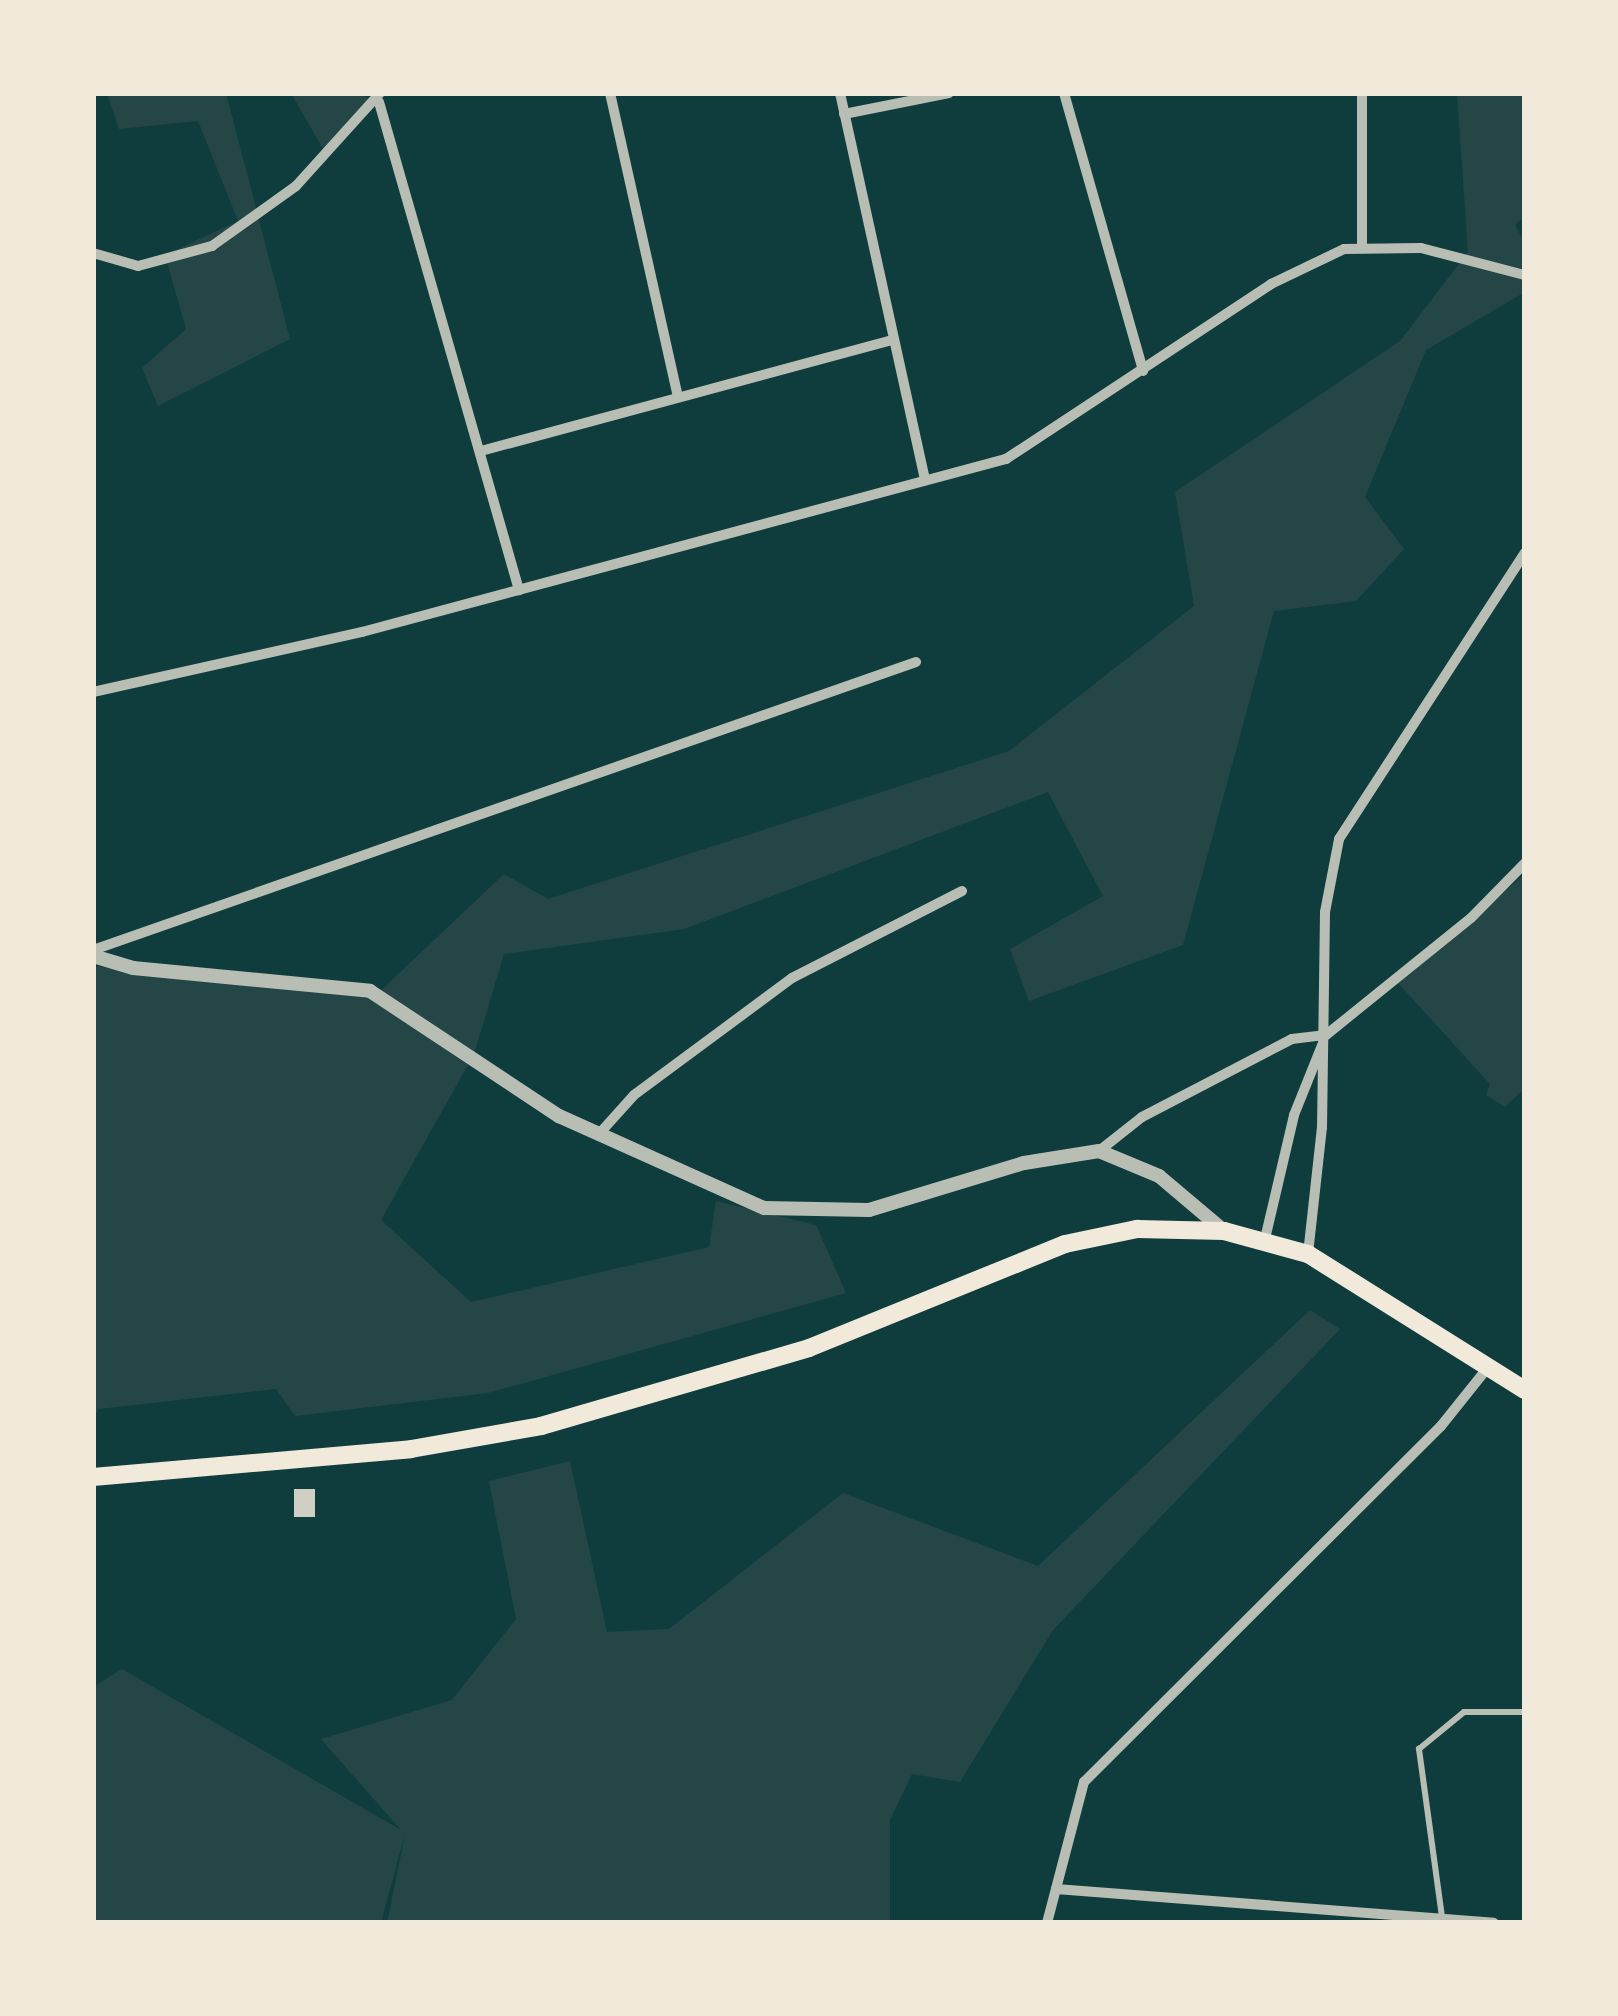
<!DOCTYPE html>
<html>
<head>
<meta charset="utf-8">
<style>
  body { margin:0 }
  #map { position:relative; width:1618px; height:2016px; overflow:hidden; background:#0f3d3e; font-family:Inter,sans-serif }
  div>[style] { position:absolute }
  .green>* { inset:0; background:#244646 }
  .building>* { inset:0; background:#cfcfc3; transform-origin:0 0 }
  .service>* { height:6px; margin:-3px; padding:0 3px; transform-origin:3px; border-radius:3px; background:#b8beb3 }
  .minor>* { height:10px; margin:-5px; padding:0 5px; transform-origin:5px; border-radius:5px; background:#b8beb3 }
  .tertiary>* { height:14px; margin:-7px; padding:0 7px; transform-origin:7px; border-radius:7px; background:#b8beb3 }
  .primary>* { height:18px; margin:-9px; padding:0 9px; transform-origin:9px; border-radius:9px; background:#f1e9da }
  span { translate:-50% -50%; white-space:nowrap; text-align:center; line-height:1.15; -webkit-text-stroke:12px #f1e9da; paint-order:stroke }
  .frame { position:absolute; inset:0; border:96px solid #f1e9da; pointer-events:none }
</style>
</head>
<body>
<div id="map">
  <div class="green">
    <div style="clip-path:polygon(107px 93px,226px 93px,290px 339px,158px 406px,142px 368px,186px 329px,165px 255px,238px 221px,198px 121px,119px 129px)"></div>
    <div style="clip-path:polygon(291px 93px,362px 93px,370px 100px,323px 149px)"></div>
    <div style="clip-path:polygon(1457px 93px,1525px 93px,1525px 216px,1515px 225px,1525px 243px,1525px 292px,1426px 350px,1365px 497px,1404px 549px,1356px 601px,1274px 611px,1183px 945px,1029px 1001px,1010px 949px,1103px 896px,1048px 792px,684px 929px,504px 954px,474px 1054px,381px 1220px,471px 1302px,709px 1247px,716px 1201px,816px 1225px,846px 1293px,488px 1393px,295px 1416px,276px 1389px,99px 1409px,93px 1416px,93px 966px,376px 995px,504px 874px,548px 899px,1009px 751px,1194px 606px,1175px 492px,1400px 341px,1468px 252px)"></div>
    <div style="clip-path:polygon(1525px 874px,1525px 1088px,1505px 1107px,1486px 1095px,1490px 1084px,1398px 983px)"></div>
    <div style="clip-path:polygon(1310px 1310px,1340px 1329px,1053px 1630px,960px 1782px,912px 1774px,890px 1820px,890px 1923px,387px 1923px,405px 1834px,381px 1923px,93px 1923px,93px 1687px,122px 1669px,401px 1830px,321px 1739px,452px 1700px,516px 1619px,489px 1481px,570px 1461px,607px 1632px,669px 1629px,843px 1493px,1038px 1566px)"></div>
  </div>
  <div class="building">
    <div style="left:315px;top:1489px;width:28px;height:21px;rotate:90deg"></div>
  </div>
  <div class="service">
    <div style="left:1442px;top:1917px;width:170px;rotate:-97.8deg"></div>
    <div style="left:1419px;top:1749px;width:58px;rotate:-39.4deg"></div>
    <div style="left:1464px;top:1712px;width:61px"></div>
  </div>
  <div class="minor">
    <div style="left:610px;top:93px;width:311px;rotate:77.4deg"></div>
    <div style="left:840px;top:93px;width:396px;rotate:77.6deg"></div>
    <div style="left:1064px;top:93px;width:289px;rotate:74.1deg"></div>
    <div style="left:1362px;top:93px;width:154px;rotate:90deg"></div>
    <div style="left:379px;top:102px;width:508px;rotate:73.99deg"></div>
    <div style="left:844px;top:114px;width:107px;rotate:-11.3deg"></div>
    <div style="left:93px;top:253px;width:47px;rotate:16.1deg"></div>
    <div style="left:138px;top:266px;width:77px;rotate:-15.1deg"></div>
    <div style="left:212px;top:246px;width:103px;rotate:-35.5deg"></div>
    <div style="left:296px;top:186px;width:125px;rotate:-47.9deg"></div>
    <div style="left:481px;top:451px;width:425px;rotate:-15.1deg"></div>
    <div style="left:93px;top:692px;width:276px;rotate:-12.6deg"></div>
    <div style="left:362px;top:632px;width:667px;rotate:-15.04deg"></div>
    <div style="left:1006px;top:459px;width:318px;rotate:-33.4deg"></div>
    <div style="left:1271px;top:284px;width:81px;rotate:-25.6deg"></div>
    <div style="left:1344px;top:249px;width:77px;rotate:-0.7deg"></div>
    <div style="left:1421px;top:248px;width:107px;rotate:14.6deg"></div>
    <div style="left:93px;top:950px;width:872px;rotate:-19.29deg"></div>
    <div style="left:599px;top:1134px;width:52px;rotate:-48.1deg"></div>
    <div style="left:634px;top:1095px;width:197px;rotate:-36.5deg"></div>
    <div style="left:792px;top:978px;width:191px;rotate:-27.1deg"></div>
    <div style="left:1099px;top:1151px;width:55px;rotate:-38.3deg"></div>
    <div style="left:1142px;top:1117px;width:169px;rotate:-27.5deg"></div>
    <div style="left:1292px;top:1039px;width:34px;rotate:-7deg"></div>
    <div style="left:1326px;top:1035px;width:186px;rotate:-38.9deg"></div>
    <div style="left:1471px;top:918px;width:77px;rotate:-45.5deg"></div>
    <div style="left:1265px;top:1239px;width:127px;rotate:-76.8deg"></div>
    <div style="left:1294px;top:1115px;width:78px;rotate:-68.1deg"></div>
    <div style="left:1308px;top:1254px;width:127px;rotate:-83.7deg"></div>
    <div style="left:1322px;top:1128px;width:216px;rotate:-89.2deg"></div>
    <div style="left:1325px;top:912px;width:74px;rotate:-79.1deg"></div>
    <div style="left:1339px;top:839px;width:341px;rotate:-57deg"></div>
    <div style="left:1056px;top:1889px;width:439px;rotate:4.4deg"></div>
    <div style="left:1047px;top:1923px;width:146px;rotate:-75.3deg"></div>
    <div style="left:1084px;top:1782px;width:504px;rotate:-44.92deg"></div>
    <div style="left:1441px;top:1426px;width:77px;rotate:-51.3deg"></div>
  </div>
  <div class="tertiary">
    <div style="left:93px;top:956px;width:42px;rotate:16.7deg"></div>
    <div style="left:133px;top:968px;width:238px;rotate:5.5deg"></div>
    <div style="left:370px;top:991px;width:227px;rotate:33.5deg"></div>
    <div style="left:559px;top:1116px;width:225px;rotate:24.2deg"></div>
    <div style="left:764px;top:1208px;width:105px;rotate:1.1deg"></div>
    <div style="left:869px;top:1210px;width:162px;rotate:-16.9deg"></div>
    <div style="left:1024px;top:1163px;width:76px;rotate:-9.1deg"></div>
    <div style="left:1099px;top:1151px;width:65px;rotate:22.6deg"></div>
    <div style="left:1159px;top:1176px;width:85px;rotate:40.2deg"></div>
  </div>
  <div class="primary">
    <div style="left:93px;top:1477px;width:319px;rotate:-5deg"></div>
    <div style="left:411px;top:1449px;width:132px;rotate:-10deg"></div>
    <div style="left:541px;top:1426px;width:279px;rotate:-16.2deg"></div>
    <div style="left:809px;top:1348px;width:276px;rotate:-22.1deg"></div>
    <div style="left:1065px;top:1244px;width:74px;rotate:-11.8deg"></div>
    <div style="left:1137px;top:1229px;width:87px;rotate:1.3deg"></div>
    <div style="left:1224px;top:1231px;width:87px;rotate:15.3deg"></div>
    <div style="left:1308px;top:1254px;width:256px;rotate:32.1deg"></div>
  </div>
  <div class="frame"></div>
</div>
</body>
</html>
